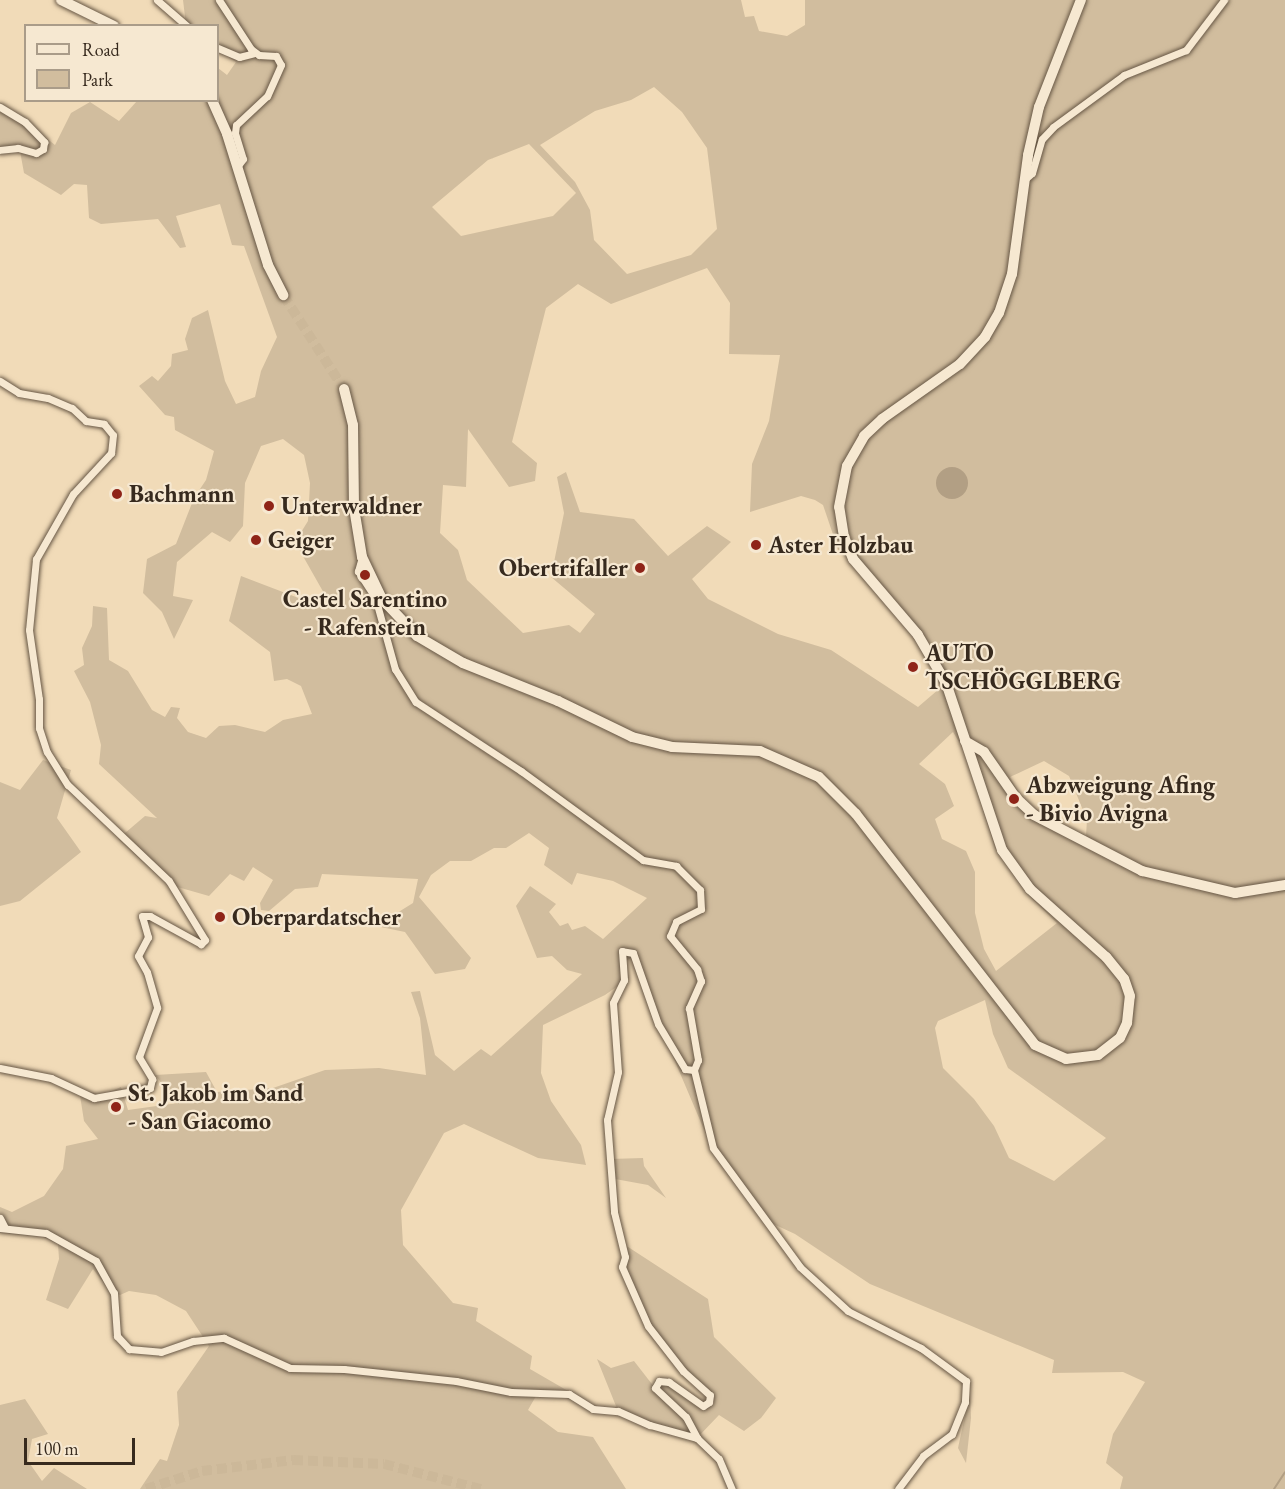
<!DOCTYPE html>
<html>
<head>
<meta charset="utf-8">
<style>
  body { margin:0 }
  #map { position:relative; width:1285px; height:1489px; overflow:hidden; background:#f1dbb8; font-family:"EB Garamond",serif }
  div>[style] { position:absolute }
  .green>* { inset:0; background:#d1bd9e }
  .water>* { inset:0; background:#b29f84 }
  .round { border-radius:50% }
  .stream>* { height:2px; margin:-1px; padding:0 1px; transform-origin:1px; border-radius:1px; background:#b29f84 }
  .secondary-tunnel>* { height:10px; margin-top:-5px; transform-origin:0; background:repeating-linear-gradient(90deg,#ccb899 0 10px,transparent 0 15px) }
  .primary-tunnel>* { height:10px; margin-top:-5px; transform-origin:0; background:repeating-linear-gradient(90deg,#ccb899 0 10px,transparent 0 15px) }
  .roads { filter:drop-shadow(0 0 2px #665644) drop-shadow(0 0 2px #665644) }
  .street>* { height:7px; margin:-3.5px; padding:0 3.5px; transform-origin:3.5px; border-radius:3.5px; background:#f6e8d1 }
  .secondary>* { height:10px; margin:-5px; padding:0 5px; transform-origin:5px; border-radius:5px; background:#f6e8d1 }
  .dots>* { width:16px; height:16px; translate:-50% -50%; box-sizing:border-box; border:3px solid #f6e8d1; border-radius:50% }
  span { translate:-50% -50%; white-space:nowrap; text-align:center; line-height:1.15; -webkit-text-stroke:4.5px #f6e8d1; paint-order:stroke }
  .poi-label { font-size:24px; color:#372a1e; font-weight:700 }
  .left { translate:0 -50%; text-align:left }
  .right { translate:-100% -50%; text-align:right }
  .legend { position:absolute; left:24px; top:24px; width:195px; height:78px; box-sizing:border-box; background:#f6e8d1; border:2px solid #aa9c89; margin:0; padding:8px 10px; list-style:none; font-size:18px; color:#372a1e }
  .legend li { display:flex; align-items:center; gap:12px; height:30px }
  .legend b { width:30px; border:2px solid #aa9c89 }
  .scale { position:absolute; left:24px; top:1438px; width:111px; height:27px; box-sizing:border-box; border:3px solid #372a1e; border-top:0; padding-left:8px; font-size:18px; line-height:21px; white-space:nowrap; color:#372a1e; -webkit-text-stroke:4px #f6e8d1; paint-order:stroke }
</style>
</head>
<body>
<div id="map">
  <div class="green">
    <div style="clip-path:polygon(evenodd,183px 0,741px 0,745px 17px,754px 16px,759px 31px,787px 36px,805px 25px,805px 0,1285px 0,1285px 1489px,1120px 1489px,1123px 1477px,1106px 1463px,1113px 1434px,1145px 1382px,1123px 1372px,1052px 1373px,1054px 1360px,870px 1284px,795px 1234px,769px 1222px,708px 1139px,631px 958px,626px 961px,629px 978px,605px 995px,543px 1025px,541px 1073px,551px 1101px,581px 1145px,586px 1165px,538px 1158px,464px 1124px,444px 1133px,401px 1210px,403px 1245px,453px 1303px,478px 1308px,476px 1321px,532px 1356px,530px 1369px,568px 1391px,536px 1396px,528px 1410px,558px 1432px,593px 1437px,626px 1489px,140px 1489px,160px 1459px,167px 1461px,179px 1425px,177px 1392px,209px 1346px,186px 1311px,156px 1295px,129px 1291px,120px 1295px,110px 1291px,93px 1269px,68px 1309px,46px 1300px,59px 1259px,58px 1244px,43px 1237px,0 1233px,0 1207px,12px 1212px,44px 1196px,63px 1169px,66px 1146px,98px 1139px,84px 1121px,79px 1089px,102px 1095px,121px 1087px,128px 1110px,178px 1103px,155px 1075px,206px 1072px,217px 1092px,273px 1088px,325px 1070px,379px 1068px,426px 1075px,420px 1018px,411px 992px,420px 991px,435px 1055px,454px 1071px,481px 1049px,491px 1056px,582px 974px,567px 970px,552px 956px,537px 958px,516px 906px,530px 886px,556px 904px,549px 912px,560px 926px,568px 923px,572px 930px,585px 926px,603px 939px,647px 898px,613px 881px,577px 873px,572px 885px,544px 865px,549px 848px,529px 833px,506px 848px,494px 848px,471px 861px,450px 861px,431px 875px,419px 897px,471px 958px,465px 969px,435px 974px,405px 932px,376px 926px,413px 903px,418px 879px,322px 874px,318px 887px,295px 889px,269px 911px,261px 910px,260px 903px,273px 880px,253px 867px,244px 881px,230px 874px,209px 896px,167px 884px,118px 839px,145px 816px,157px 818px,99px 764px,101px 745px,90px 702px,74px 671px,84px 665px,82px 648px,92px 626px,93px 606px,107px 608px,109px 660px,128px 671px,152px 710px,165px 717px,171px 707px,180px 708px,177px 718px,188px 732px,206px 738px,219px 726px,235px 725px,265px 732px,283px 720px,312px 714px,301px 686px,287px 679px,274px 681px,270px 652px,229px 621px,241px 576px,317px 605px,325px 595px,295px 542px,308px 521px,310px 483px,304px 455px,283px 439px,261px 446px,245px 483px,243px 526px,230px 542px,212px 532px,177px 562px,173px 596px,193px 600px,174px 639px,162px 612px,143px 593px,147px 559px,176px 544px,194px 498px,206px 480px,214px 451px,175px 430px,174px 417px,165px 415px,139px 386px,152px 376px,158px 381px,171px 366px,172px 354px,188px 350px,185px 339px,192px 318px,208px 310px,225px 381px,236px 404px,255px 397px,261px 371px,277px 337px,244px 246px,232px 245px,220px 204px,176px 216px,186px 247px,180px 248px,158px 219px,101px 224px,89px 218px,87px 185px,74px 184px,61px 195px,24px 173px,20px 151px,0 153px,0 102px,55px 145px,71px 113px,90px 102px,119px 121px,137px 101px,218px 100px,218px 68px,227px 75px,236px 62px,218px 50px,218px 26px,186px 25px,183px 0,654px 87px,682px 112px,707px 148px,717px 229px,691px 255px,627px 274px,594px 240px,590px 210px,575px 182px,540px 145px,595px 111px,631px 100px,654px 87px,183px 0,529px 144px,576px 193px,553px 216px,461px 236px,432px 207px,488px 160px,529px 144px,183px 0,707px 268px,730px 303px,729px 354px,780px 355px,769px 421px,752px 464px,750px 512px,801px 496px,815px 500px,823px 505px,839px 552px,853px 559px,847px 527px,858px 558px,946px 683px,918px 707px,831px 650px,778px 634px,708px 599px,692px 579px,731px 542px,707px 526px,668px 556px,634px 519px,580px 512px,566px 472px,557px 477px,564px 513px,551px 577px,595px 614px,580px 633px,569px 625px,523px 633px,467px 580px,458px 550px,440px 533px,443px 485px,466px 487px,468px 429px,509px 487px,535px 481px,537px 463px,512px 442px,546px 308px,578px 284px,611px 304px,707px 268px,183px 0,953px 732px,965px 752px,995px 848px,1026px 893px,1057px 923px,996px 971px,984px 949px,975px 913px,975px 872px,966px 851px,942px 839px,935px 819px,954px 806px,945px 784px,919px 764px,953px 732px,183px 0,1044px 761px,1069px 776px,1087px 820px,1086px 836px,1029px 807px,1020px 796px,1010px 777px,1044px 761px,183px 0,985px 1000px,993px 1034px,1008px 1068px,1106px 1138px,1054px 1181px,1009px 1158px,994px 1126px,974px 1099px,943px 1068px,935px 1028px,938px 1021px,985px 1000px)"></div>
    <div style="clip-path:polygon(43px 760px,71px 770px,57px 818px,81px 852px,20px 901px,0 906px,0 782px,20px 790px)"></div>
    <div style="clip-path:polygon(643px 1158px,644px 1166px,666px 1198px,648px 1185px,615px 1179px,610px 1159px)"></div>
    <div style="clip-path:polygon(622px 1243px,708px 1299px,714px 1337px,776px 1398px,761px 1418px,744px 1431px,719px 1415px,697px 1438px,618px 1411px,597px 1359px,611px 1368px,634px 1361px,655px 1388px,659px 1381px,669px 1382px,703px 1406px,710px 1395px,683px 1371px,648px 1326px,622px 1267px)"></div>
    <div style="clip-path:polygon(970px 1393px,971px 1418px,966px 1463px,958px 1448px)"></div>
    <div style="clip-path:polygon(25px 1399px,48px 1434px,32px 1439px,28px 1461px,42px 1481px,54px 1468px,87px 1489px,0 1489px,0 1405px)"></div>
  </div>
  <div class="water">
    <div class="round" style="left:936px;top:467px;width:32px;height:32px"></div>
  </div>
  <div class="stream">
    <div style="left:1274px;top:1489px;width:20px;rotate:-57deg"></div>
  </div>
  <div class="secondary-tunnel">
    <div style="left:283px;top:295px;width:112px;rotate:57deg"></div>
  </div>
  <div class="primary-tunnel">
    <div style="left:146px;top:1489px;width:59px;rotate:-17.8deg"></div>
    <div style="left:202px;top:1471px;width:92px;rotate:-6.9deg"></div>
    <div style="left:293px;top:1460px;width:91px;rotate:2.5deg"></div>
    <div style="left:384px;top:1464px;width:100px;rotate:14.5deg"></div>
  </div>
  <div class="roads">
    <div class="street">
      <div style="left:157px;top:0;width:40px;rotate:41deg"></div>
      <div style="left:219px;top:0;width:59px;rotate:56.9deg"></div>
      <div style="left:251px;top:49px;width:10px;rotate:37deg"></div>
      <div style="left:259px;top:55px;width:17px;rotate:3deg"></div>
      <div style="left:276px;top:56px;width:10px;rotate:61deg"></div>
      <div style="left:281px;top:65px;width:34px;rotate:114deg"></div>
      <div style="left:267px;top:96px;width:42px;rotate:136.9deg"></div>
      <div style="left:236px;top:125px;width:8px;rotate:97deg"></div>
      <div style="left:235px;top:133px;width:27px;rotate:73deg"></div>
      <div style="left:243px;top:159px;width:10px;rotate:127deg"></div>
      <div style="left:218px;top:48px;width:23px;rotate:23deg"></div>
      <div style="left:239px;top:57px;width:16px;rotate:-14deg"></div>
      <div style="left:0;top:107px;width:29px;rotate:31deg"></div>
      <div style="left:25px;top:122px;width:28px;rotate:46deg"></div>
      <div style="left:44px;top:142px;width:7px;rotate:98deg"></div>
      <div style="left:43px;top:149px;width:8px;rotate:150deg"></div>
      <div style="left:36px;top:153px;width:19px;rotate:-164deg"></div>
      <div style="left:18px;top:148px;width:18px;rotate:174deg"></div>
      <div style="left:1025px;top:179px;width:9px;rotate:-41deg"></div>
      <div style="left:1032px;top:173px;width:35px;rotate:-74deg"></div>
      <div style="left:1042px;top:139px;width:16px;rotate:-47deg"></div>
      <div style="left:1053px;top:127px;width:88px;rotate:-36.2deg"></div>
      <div style="left:1124px;top:75px;width:67px;rotate:-22deg"></div>
      <div style="left:1186px;top:50px;width:63px;rotate:-52.8deg"></div>
      <div style="left:0;top:381px;width:22px;rotate:32deg"></div>
      <div style="left:19px;top:393px;width:29px;rotate:10deg"></div>
      <div style="left:48px;top:398px;width:26px;rotate:23deg"></div>
      <div style="left:72px;top:408px;width:19px;rotate:43deg"></div>
      <div style="left:86px;top:421px;width:18px;rotate:9deg"></div>
      <div style="left:104px;top:424px;width:14px;rotate:51deg"></div>
      <div style="left:113px;top:435px;width:18px;rotate:96deg"></div>
      <div style="left:111px;top:453px;width:56px;rotate:132.8deg"></div>
      <div style="left:73px;top:494px;width:75px;rotate:119.6deg"></div>
      <div style="left:36px;top:559px;width:71px;rotate:95.6deg"></div>
      <div style="left:29px;top:630px;width:70px;rotate:81.8deg"></div>
      <div style="left:39px;top:699px;width:29px;rotate:90deg"></div>
      <div style="left:39px;top:728px;width:25px;rotate:72deg"></div>
      <div style="left:47px;top:752px;width:39px;rotate:58deg"></div>
      <div style="left:68px;top:785px;width:139px;rotate:43.5deg"></div>
      <div style="left:169px;top:881px;width:69px;rotate:58.6deg"></div>
      <div style="left:205px;top:940px;width:6px;rotate:135deg"></div>
      <div style="left:201px;top:944px;width:58px;rotate:-151.2deg"></div>
      <div style="left:150px;top:916px;width:8px;rotate:180deg"></div>
      <div style="left:142px;top:916px;width:22px;rotate:74deg"></div>
      <div style="left:148px;top:937px;width:21px;rotate:118deg"></div>
      <div style="left:138px;top:956px;width:18px;rotate:61deg"></div>
      <div style="left:147px;top:972px;width:37px;rotate:74deg"></div>
      <div style="left:157px;top:1008px;width:52px;rotate:110.2deg"></div>
      <div style="left:139px;top:1057px;width:26px;rotate:59deg"></div>
      <div style="left:152px;top:1079px;width:9px;rotate:103deg"></div>
      <div style="left:150px;top:1088px;width:57px;rotate:169.9deg"></div>
      <div style="left:94px;top:1098px;width:47px;rotate:-155.1deg"></div>
      <div style="left:51px;top:1078px;width:52px;rotate:-168.9deg"></div>
      <div style="left:362px;top:557px;width:15px;rotate:106deg"></div>
      <div style="left:358px;top:571px;width:31px;rotate:57deg"></div>
      <div style="left:375px;top:597px;width:75px;rotate:74.5deg"></div>
      <div style="left:395px;top:669px;width:39px;rotate:58deg"></div>
      <div style="left:416px;top:702px;width:126px;rotate:33.3deg"></div>
      <div style="left:521px;top:771px;width:151px;rotate:36.1deg"></div>
      <div style="left:643px;top:860px;width:34px;rotate:10deg"></div>
      <div style="left:676px;top:866px;width:34px;rotate:45deg"></div>
      <div style="left:700px;top:890px;width:19px;rotate:87deg"></div>
      <div style="left:701px;top:909px;width:28px;rotate:153deg"></div>
      <div style="left:676px;top:922px;width:15px;rotate:113deg"></div>
      <div style="left:670px;top:936px;width:43px;rotate:50.7deg"></div>
      <div style="left:697px;top:969px;width:13px;rotate:72deg"></div>
      <div style="left:701px;top:981px;width:30px;rotate:114deg"></div>
      <div style="left:689px;top:1008px;width:53px;rotate:80.2deg"></div>
      <div style="left:698px;top:1060px;width:11px;rotate:112deg"></div>
      <div style="left:694px;top:1070px;width:9px;rotate:-174deg"></div>
      <div style="left:685px;top:1069px;width:52px;rotate:-121deg"></div>
      <div style="left:658px;top:1024px;width:75px;rotate:-109.4deg"></div>
      <div style="left:633px;top:953px;width:11px;rotate:-170deg"></div>
      <div style="left:622px;top:951px;width:29px;rotate:86deg"></div>
      <div style="left:624px;top:980px;width:25px;rotate:116deg"></div>
      <div style="left:613px;top:1003px;width:69px;rotate:85.9deg"></div>
      <div style="left:618px;top:1072px;width:49px;rotate:102.9deg"></div>
      <div style="left:607px;top:1120px;width:92px;rotate:85.6deg"></div>
      <div style="left:614px;top:1212px;width:46px;rotate:76.3deg"></div>
      <div style="left:625px;top:1257px;width:10px;rotate:107deg"></div>
      <div style="left:622px;top:1267px;width:64px;rotate:66.2deg"></div>
      <div style="left:648px;top:1326px;width:57px;rotate:52.1deg"></div>
      <div style="left:683px;top:1371px;width:36px;rotate:42deg"></div>
      <div style="left:710px;top:1395px;width:7px;rotate:98deg"></div>
      <div style="left:709px;top:1402px;width:7px;rotate:146deg"></div>
      <div style="left:703px;top:1406px;width:42px;rotate:-144.8deg"></div>
      <div style="left:669px;top:1382px;width:10px;rotate:-174deg"></div>
      <div style="left:659px;top:1381px;width:8px;rotate:120deg"></div>
      <div style="left:655px;top:1388px;width:42px;rotate:43.1deg"></div>
      <div style="left:686px;top:1417px;width:24px;rotate:62deg"></div>
      <div style="left:694px;top:1070px;width:80px;rotate:76.3deg"></div>
      <div style="left:713px;top:1148px;width:147px;rotate:53.8deg"></div>
      <div style="left:800px;top:1267px;width:65px;rotate:42.5deg"></div>
      <div style="left:848px;top:1311px;width:82px;rotate:26.9deg"></div>
      <div style="left:921px;top:1348px;width:56px;rotate:36.3deg"></div>
      <div style="left:966px;top:1381px;width:21px;rotate:93deg"></div>
      <div style="left:965px;top:1402px;width:35px;rotate:112deg"></div>
      <div style="left:952px;top:1434px;width:36px;rotate:143deg"></div>
      <div style="left:923px;top:1456px;width:41px;rotate:127.1deg"></div>
      <div style="left:0;top:1218px;width:11px;rotate:63deg"></div>
      <div style="left:0;top:1228px;width:46px;rotate:6.2deg"></div>
      <div style="left:46px;top:1233px;width:57px;rotate:29.2deg"></div>
      <div style="left:96px;top:1261px;width:37px;rotate:61deg"></div>
      <div style="left:114px;top:1293px;width:43px;rotate:86deg"></div>
      <div style="left:117px;top:1336px;width:18px;rotate:47deg"></div>
      <div style="left:129px;top:1349px;width:32px;rotate:5deg"></div>
      <div style="left:161px;top:1352px;width:34px;rotate:-19deg"></div>
      <div style="left:193px;top:1341px;width:31px;rotate:-6deg"></div>
      <div style="left:224px;top:1338px;width:72px;rotate:24.4deg"></div>
      <div style="left:290px;top:1368px;width:54px;rotate:1.1deg"></div>
      <div style="left:344px;top:1369px;width:113px;rotate:6.1deg"></div>
      <div style="left:456px;top:1381px;width:56px;rotate:11.3deg"></div>
      <div style="left:511px;top:1392px;width:58px;rotate:2deg"></div>
      <div style="left:569px;top:1394px;width:28px;rotate:32deg"></div>
      <div style="left:593px;top:1409px;width:25px;rotate:5deg"></div>
      <div style="left:618px;top:1411px;width:35px;rotate:24deg"></div>
      <div style="left:650px;top:1425px;width:49px;rotate:15.5deg"></div>
      <div style="left:697px;top:1438px;width:30px;rotate:44deg"></div>
      <div style="left:719px;top:1459px;width:33px;rotate:67deg"></div>
    </div>
    <div class="secondary">
      <div style="left:61px;top:0;width:59px;rotate:26.1deg"></div>
      <div style="left:212px;top:100px;width:37px;rotate:66deg"></div>
      <div style="left:227px;top:134px;width:137px;rotate:72.6deg"></div>
      <div style="left:268px;top:265px;width:34px;rotate:63deg"></div>
      <div style="left:344px;top:389px;width:37px;rotate:76deg"></div>
      <div style="left:353px;top:425px;width:83px;rotate:89.3deg"></div>
      <div style="left:354px;top:508px;width:50px;rotate:80.7deg"></div>
      <div style="left:362px;top:557px;width:47px;rotate:64.5deg"></div>
      <div style="left:382px;top:599px;width:51px;rotate:46.6deg"></div>
      <div style="left:417px;top:636px;width:53px;rotate:30.4deg"></div>
      <div style="left:463px;top:663px;width:102px;rotate:21.8deg"></div>
      <div style="left:558px;top:701px;width:82px;rotate:25.9deg"></div>
      <div style="left:632px;top:737px;width:41px;rotate:14deg"></div>
      <div style="left:672px;top:747px;width:88px;rotate:2.6deg"></div>
      <div style="left:760px;top:751px;width:64px;rotate:23.8deg"></div>
      <div style="left:819px;top:777px;width:52px;rotate:45deg"></div>
      <div style="left:856px;top:814px;width:292px;rotate:52.2deg"></div>
      <div style="left:1035px;top:1045px;width:34px;rotate:24deg"></div>
      <div style="left:1066px;top:1059px;width:32px;rotate:-7deg"></div>
      <div style="left:1098px;top:1055px;width:28px;rotate:-38deg"></div>
      <div style="left:1120px;top:1038px;width:17px;rotate:-65deg"></div>
      <div style="left:1127px;top:1023px;width:27px;rotate:-84deg"></div>
      <div style="left:1130px;top:996px;width:18px;rotate:-109deg"></div>
      <div style="left:1124px;top:979px;width:28px;rotate:-129deg"></div>
      <div style="left:1106px;top:957px;width:102px;rotate:-138.2deg"></div>
      <div style="left:1030px;top:889px;width:48px;rotate:-125.7deg"></div>
      <div style="left:1002px;top:850px;width:176px;rotate:-108.5deg"></div>
      <div style="left:946px;top:683px;width:56px;rotate:-120.3deg"></div>
      <div style="left:918px;top:635px;width:100px;rotate:-130.5deg"></div>
      <div style="left:853px;top:559px;width:24px;rotate:-112deg"></div>
      <div style="left:844px;top:537px;width:30px;rotate:-99deg"></div>
      <div style="left:839px;top:507px;width:42px;rotate:-79deg"></div>
      <div style="left:847px;top:466px;width:34px;rotate:-60deg"></div>
      <div style="left:864px;top:436px;width:25px;rotate:-43deg"></div>
      <div style="left:882px;top:419px;width:95px;rotate:-35.2deg"></div>
      <div style="left:960px;top:364px;width:37px;rotate:-47deg"></div>
      <div style="left:985px;top:337px;width:28px;rotate:-60deg"></div>
      <div style="left:999px;top:313px;width:41px;rotate:-71.6deg"></div>
      <div style="left:1012px;top:274px;width:120px;rotate:-82.3deg"></div>
      <div style="left:1028px;top:155px;width:49px;rotate:-77.1deg"></div>
      <div style="left:1039px;top:107px;width:115px;rotate:-68.6deg"></div>
      <div style="left:965px;top:741px;width:22px;rotate:30deg"></div>
      <div style="left:984px;top:752px;width:56px;rotate:55.2deg"></div>
      <div style="left:1016px;top:798px;width:25px;rotate:43deg"></div>
      <div style="left:1034px;top:815px;width:122px;rotate:27.4deg"></div>
      <div style="left:1142px;top:871px;width:96px;rotate:13.3deg"></div>
      <div style="left:1235px;top:893px;width:51px;rotate:-9.1deg"></div>
    </div>
  </div>
  <div class="dots">
    <div style="left:117px;top:494px;background:#8f2418"></div>
    <div style="left:269px;top:506px;background:#8f2418"></div>
    <div style="left:256px;top:540px;background:#8f2418"></div>
    <div style="left:756px;top:545px;background:#8f2418"></div>
    <div style="left:640px;top:568px;background:#8f2418"></div>
    <div style="left:365px;top:575px;background:#8f2418"></div>
    <div style="left:913px;top:667px;background:#8f2418"></div>
    <div style="left:1014px;top:799px;background:#8f2418"></div>
    <div style="left:220px;top:917px;background:#8f2418"></div>
    <div style="left:116px;top:1107px;background:#8f2418"></div>
  </div>
  <div class="poi-label">
    <span class="left" style="left:129px;top:494px">Bachmann</span>
    <span class="left" style="left:281px;top:506px">Unterwaldner</span>
    <span class="left" style="left:268px;top:540px">Geiger</span>
    <span class="left" style="left:768px;top:545px">Aster Holzbau</span>
    <span class="right" style="left:628px;top:568px">Obertrifaller</span>
    <span style="left:365px;top:613px">Castel Sarentino<br>- Rafenstein</span>
    <span class="left" style="left:925px;top:667px">AUTO<br>TSCHÖGGLBERG</span>
    <span class="left" style="left:1026px;top:799px">Abzweigung Afing<br>- Bivio Avigna</span>
    <span class="left" style="left:232px;top:917px">Oberpardatscher</span>
    <span class="left" style="left:128px;top:1107px">St. Jakob im Sand<br>- San Giacomo</span>
  </div>
  <ul class="legend">
  <li><b style="height:8px;background:#f6e8d1"></b>Road</li>
  <li><b style="height:16px;background:#d1bd9e"></b>Park</li>
  </ul>
  <div class="scale">100 m</div>
</div>
</body>
</html>
